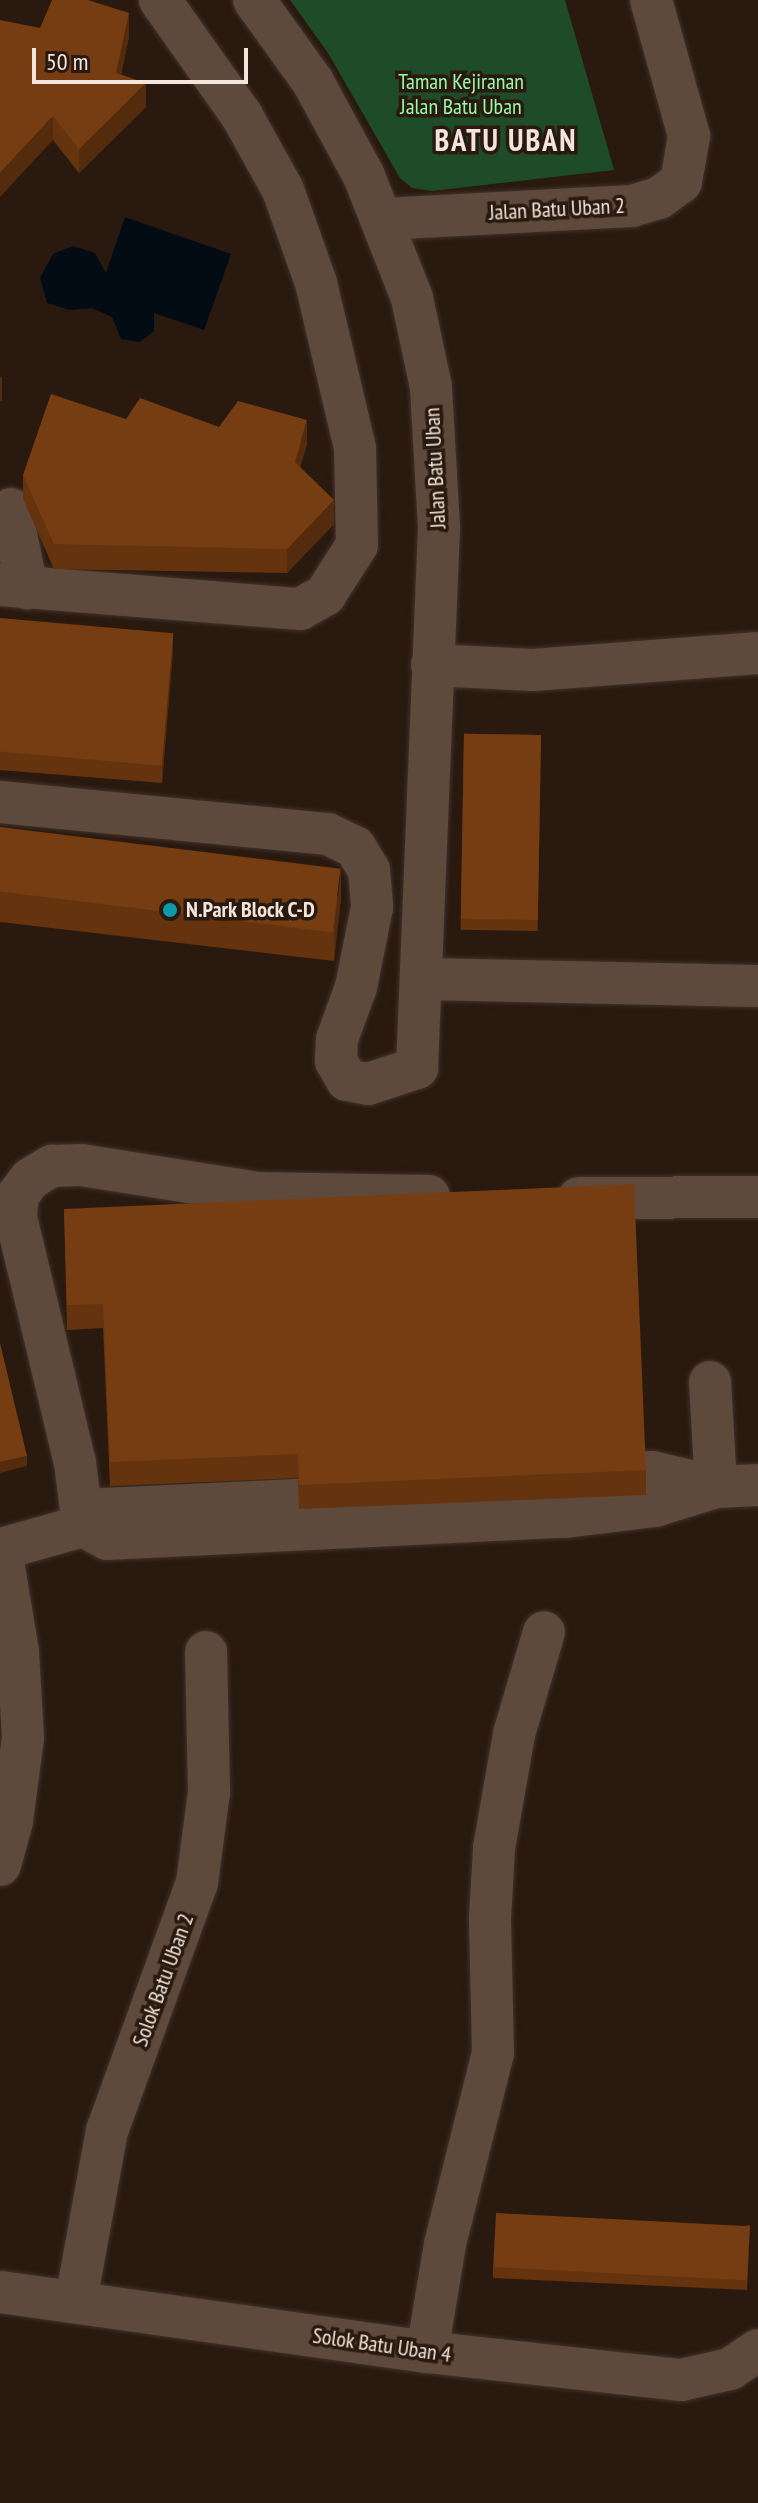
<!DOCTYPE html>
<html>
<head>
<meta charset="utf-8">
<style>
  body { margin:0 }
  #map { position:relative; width:758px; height:2503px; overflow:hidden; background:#2a190e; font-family:"PT Sans Narrow",sans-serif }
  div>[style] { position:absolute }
  .green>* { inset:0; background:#1e4c28 }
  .water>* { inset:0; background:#030c14 }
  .roads { filter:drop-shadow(0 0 2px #3f312c) drop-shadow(0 0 2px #3f312c) }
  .minor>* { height:42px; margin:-21px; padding:0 21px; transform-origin:21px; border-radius:21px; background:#5e493d }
  .wall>* { inset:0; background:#65340f; transform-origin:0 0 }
  .shaded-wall>* { inset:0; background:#532b0d; transform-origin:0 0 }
  .building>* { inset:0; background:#763d12; transform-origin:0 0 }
  .dots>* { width:22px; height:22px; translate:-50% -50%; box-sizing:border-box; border:4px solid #2a190e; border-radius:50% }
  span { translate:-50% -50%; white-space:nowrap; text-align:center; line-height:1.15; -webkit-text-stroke:7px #2a190e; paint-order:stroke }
  .park-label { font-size:22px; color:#94fba7 }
  .street-label { font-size:22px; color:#f2e5dd }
  .poi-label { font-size:22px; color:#f2e5dd; font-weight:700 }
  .left { translate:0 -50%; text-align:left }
  .district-label { font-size:30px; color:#f2e5dd; font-weight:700; letter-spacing:2px }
  .scale { position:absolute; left:32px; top:48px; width:216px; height:36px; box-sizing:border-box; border:4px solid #f2e5dd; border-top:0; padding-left:10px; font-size:24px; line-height:28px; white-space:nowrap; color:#f2e5dd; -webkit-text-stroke:6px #2a190e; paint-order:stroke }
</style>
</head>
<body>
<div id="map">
  <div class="green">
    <div style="clip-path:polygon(290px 0,565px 0,614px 170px,432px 191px,412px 188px,400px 178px,328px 53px)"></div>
  </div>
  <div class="water">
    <div style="clip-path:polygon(125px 217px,231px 254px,204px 330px,154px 313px,154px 331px,140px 342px,121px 339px,112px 317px,92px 308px,70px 310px,47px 303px,40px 278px,53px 254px,73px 246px,95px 253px,106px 273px)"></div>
  </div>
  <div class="roads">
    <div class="minor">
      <div style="left:383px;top:219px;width:249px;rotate:-3deg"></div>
      <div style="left:632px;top:206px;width:28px;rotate:-17deg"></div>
      <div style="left:659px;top:198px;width:27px;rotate:-36deg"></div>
      <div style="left:681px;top:182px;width:47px;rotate:-80.1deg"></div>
      <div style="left:689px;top:136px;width:141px;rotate:-105.6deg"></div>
      <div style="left:11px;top:509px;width:81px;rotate:78.6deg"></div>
      <div style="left:0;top:585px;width:301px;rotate:4.6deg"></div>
      <div style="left:300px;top:609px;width:29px;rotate:-29deg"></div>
      <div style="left:325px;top:595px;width:59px;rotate:-57.4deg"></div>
      <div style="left:357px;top:545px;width:97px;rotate:-91.2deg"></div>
      <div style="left:355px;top:448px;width:170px;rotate:-103.3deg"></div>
      <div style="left:316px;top:283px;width:99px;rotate:-109.5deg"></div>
      <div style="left:283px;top:190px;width:85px;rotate:-119deg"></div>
      <div style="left:242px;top:116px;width:142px;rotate:-125.3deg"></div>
      <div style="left:432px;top:665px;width:101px;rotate:2.8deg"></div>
      <div style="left:533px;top:670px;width:226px;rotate:-4.3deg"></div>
      <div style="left:0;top:802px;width:330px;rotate:5.6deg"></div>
      <div style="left:328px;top:834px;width:30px;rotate:26deg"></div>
      <div style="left:355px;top:847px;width:27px;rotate:59deg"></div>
      <div style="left:369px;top:870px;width:37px;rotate:85deg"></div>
      <div style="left:372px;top:907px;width:82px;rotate:101.3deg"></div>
      <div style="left:356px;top:987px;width:55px;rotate:110.1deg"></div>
      <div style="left:337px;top:1039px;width:22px;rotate:93deg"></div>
      <div style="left:336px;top:1061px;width:22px;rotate:60deg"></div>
      <div style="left:347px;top:1080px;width:21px;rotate:11deg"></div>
      <div style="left:368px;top:1084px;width:52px;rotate:-18.1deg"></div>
      <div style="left:417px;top:1068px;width:541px;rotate:-87.67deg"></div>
      <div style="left:439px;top:527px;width:140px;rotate:-93.3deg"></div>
      <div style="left:431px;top:387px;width:91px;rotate:-102.1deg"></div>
      <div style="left:412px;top:298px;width:131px;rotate:-111.5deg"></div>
      <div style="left:364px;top:176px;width:107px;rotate:-118.5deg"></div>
      <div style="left:313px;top:82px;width:101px;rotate:-125.7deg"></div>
      <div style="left:423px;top:979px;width:335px;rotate:1.2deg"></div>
      <div style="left:579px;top:1198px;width:179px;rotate:-0.3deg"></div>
      <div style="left:710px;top:1382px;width:105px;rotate:86.7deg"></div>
      <div style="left:588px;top:1478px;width:64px;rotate:-5.4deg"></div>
      <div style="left:652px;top:1472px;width:66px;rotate:13.2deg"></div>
      <div style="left:83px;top:1526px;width:64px;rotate:-97.2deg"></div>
      <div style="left:75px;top:1463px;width:253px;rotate:-103.5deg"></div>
      <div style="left:16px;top:1217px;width:22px;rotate:-85deg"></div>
      <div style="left:18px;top:1195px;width:20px;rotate:-53deg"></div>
      <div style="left:30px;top:1179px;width:26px;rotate:-31deg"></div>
      <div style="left:52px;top:1166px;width:29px;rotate:-2deg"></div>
      <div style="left:81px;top:1165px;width:178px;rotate:9deg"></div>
      <div style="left:257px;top:1193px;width:172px;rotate:1deg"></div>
      <div style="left:83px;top:1526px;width:27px;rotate:28deg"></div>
      <div style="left:107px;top:1539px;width:459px;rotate:-2.8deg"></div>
      <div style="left:565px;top:1517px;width:91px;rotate:-7deg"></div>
      <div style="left:655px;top:1506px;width:64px;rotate:-17.3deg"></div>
      <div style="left:716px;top:1487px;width:42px;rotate:-2.7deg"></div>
      <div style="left:0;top:1865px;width:46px;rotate:-74.7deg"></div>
      <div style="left:12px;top:1821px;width:84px;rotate:-82.5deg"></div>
      <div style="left:23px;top:1738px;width:86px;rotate:-93.3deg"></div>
      <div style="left:18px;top:1652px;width:104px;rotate:-99.4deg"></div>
      <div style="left:1px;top:1549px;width:85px;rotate:-15.7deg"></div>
      <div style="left:83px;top:1526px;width:27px;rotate:-39deg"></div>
      <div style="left:104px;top:1509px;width:251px;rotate:-2.7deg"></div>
      <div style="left:0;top:2292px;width:431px;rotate:8deg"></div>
      <div style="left:427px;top:2352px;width:256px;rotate:6.3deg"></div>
      <div style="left:681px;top:2380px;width:50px;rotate:-12.7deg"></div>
      <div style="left:730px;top:2369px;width:34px;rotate:-34deg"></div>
      <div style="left:76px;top:2301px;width:173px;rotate:-79.7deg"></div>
      <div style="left:107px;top:2131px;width:264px;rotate:-70.1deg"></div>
      <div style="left:197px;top:1883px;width:92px;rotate:-82.5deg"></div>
      <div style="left:209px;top:1792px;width:140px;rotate:-91.2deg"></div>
      <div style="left:427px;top:2352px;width:109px;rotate:-80.5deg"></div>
      <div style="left:445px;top:2244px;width:197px;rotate:-75.9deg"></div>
      <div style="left:493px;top:2053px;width:135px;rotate:-91.3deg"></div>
      <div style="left:490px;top:1918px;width:70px;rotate:-86.7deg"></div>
      <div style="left:494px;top:1848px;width:116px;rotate:-80deg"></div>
      <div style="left:514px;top:1734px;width:106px;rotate:-73.6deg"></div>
    </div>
  </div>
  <div class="wall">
    <div style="clip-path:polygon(40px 28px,129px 37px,121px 75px,146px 107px,79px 173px,53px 140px)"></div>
    <div style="clip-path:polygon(126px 419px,219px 427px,307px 444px,300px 467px,334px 524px,287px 573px,54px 569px,23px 499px,23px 475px)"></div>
    <div style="clip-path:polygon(0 618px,173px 651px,162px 783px,0 770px)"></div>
    <div style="left:541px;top:735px;width:196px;height:77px;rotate:91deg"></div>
    <div style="clip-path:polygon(0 827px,341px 897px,334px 961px,0 922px)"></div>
    <div style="clip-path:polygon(64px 1209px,646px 1470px,646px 1495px,299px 1509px,298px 1478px,110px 1486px,103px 1328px,67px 1330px)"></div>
    <div style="clip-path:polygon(750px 2225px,747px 2290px,493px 2278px,493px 2267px)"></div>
  </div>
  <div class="shaded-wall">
    <div style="clip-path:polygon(129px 13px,129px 37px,116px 98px,116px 73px)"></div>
    <div style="clip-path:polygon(146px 83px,146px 107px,79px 173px,79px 149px)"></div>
    <div style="clip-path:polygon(53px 116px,53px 140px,0 197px,0 173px)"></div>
    <div style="left:2px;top:377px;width:24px;height:2px;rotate:90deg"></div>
    <div style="clip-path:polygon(307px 420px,307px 444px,295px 486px,295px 462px)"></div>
    <div style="clip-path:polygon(334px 500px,334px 524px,287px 573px,287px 549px)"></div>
    <div style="clip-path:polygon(173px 632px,173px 651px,162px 783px,162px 764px)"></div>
    <div style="clip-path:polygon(341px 867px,341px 897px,334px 961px,334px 930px)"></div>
    <div style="clip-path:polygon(27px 1456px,27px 1466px,0 1473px,0 1462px)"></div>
  </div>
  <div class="building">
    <div style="clip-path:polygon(52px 0,88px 0,129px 13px,116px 73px,146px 83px,79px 149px,53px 116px,0 173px,0 20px,40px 28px)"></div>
    <div style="clip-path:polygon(51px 394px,126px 419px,140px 398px,219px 427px,238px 401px,307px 420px,295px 462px,334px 500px,287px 549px,54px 544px,23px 475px)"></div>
    <div style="left:0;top:618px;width:174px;height:133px;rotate:5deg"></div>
    <div style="left:541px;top:735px;width:185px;height:77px;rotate:91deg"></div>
    <div style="left:0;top:827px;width:343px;height:64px;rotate:7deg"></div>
    <div style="clip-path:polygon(634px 1184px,646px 1470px,299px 1485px,298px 1454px,110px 1462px,103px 1304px,67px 1305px,64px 1209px)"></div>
    <div style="clip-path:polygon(0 1343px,27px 1456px,0 1462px)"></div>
    <div style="left:496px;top:2213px;width:254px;height:54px;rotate:3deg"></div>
  </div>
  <div class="dots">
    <div style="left:170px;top:910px;background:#0f9aa8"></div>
  </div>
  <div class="park-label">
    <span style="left:461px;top:94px">Taman Kejiranan<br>Jalan Batu Uban</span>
  </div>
  <div class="street-label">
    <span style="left:557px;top:209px;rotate:-3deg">Jalan Batu Uban 2</span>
    <span style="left:435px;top:468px;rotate:-93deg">Jalan Batu Uban</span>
    <span style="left:163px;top:1980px;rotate:-70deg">Solok Batu Uban 2</span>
    <span style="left:382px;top:2345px;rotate:8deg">Solok Batu Uban 4</span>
  </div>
  <div class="poi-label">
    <span class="left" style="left:186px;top:910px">N.Park Block C-D</span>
  </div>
  <div class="district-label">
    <span style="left:506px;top:140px">BATU UBAN</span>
  </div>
  <div class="scale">50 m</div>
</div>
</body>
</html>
